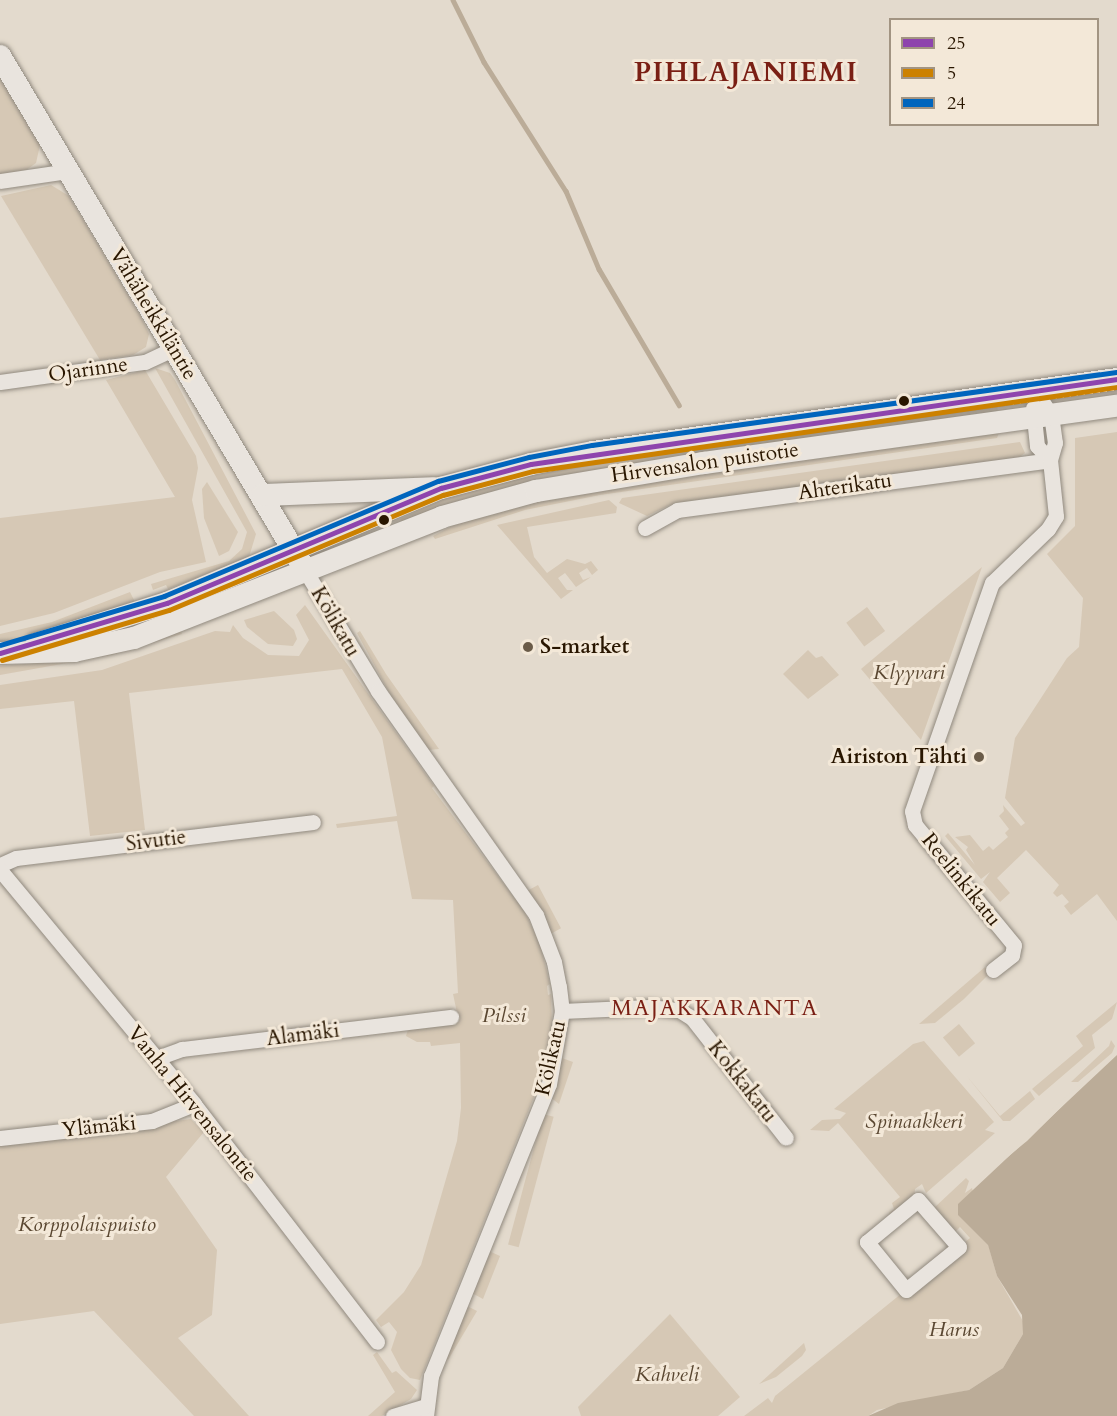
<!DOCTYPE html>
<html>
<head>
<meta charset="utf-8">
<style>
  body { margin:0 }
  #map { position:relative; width:1117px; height:1416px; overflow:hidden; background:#e3dacd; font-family:Cardo,serif }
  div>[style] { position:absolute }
  .green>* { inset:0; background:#d6c8b5; transform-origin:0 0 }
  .water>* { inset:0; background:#bbac98 }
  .pier>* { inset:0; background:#e3dacd }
  .stream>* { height:4.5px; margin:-2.25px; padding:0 2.25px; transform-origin:2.25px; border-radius:2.25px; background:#bbac98 }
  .roads { filter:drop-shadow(0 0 2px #90897e) drop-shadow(0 0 2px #90897e) }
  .street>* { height:15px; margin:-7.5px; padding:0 7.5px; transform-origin:7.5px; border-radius:7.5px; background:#e9e4de }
  .secondary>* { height:22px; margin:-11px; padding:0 11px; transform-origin:11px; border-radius:11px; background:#e9e4de }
  .bus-1>* { height:4.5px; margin:-2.25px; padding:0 2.25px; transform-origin:2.25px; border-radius:2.25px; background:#8e44ad }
  .bus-2>* { height:4.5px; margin:-2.25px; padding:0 2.25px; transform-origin:2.25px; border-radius:2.25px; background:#cc8100 }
  .bus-3>* { height:4.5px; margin:-2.25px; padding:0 2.25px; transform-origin:2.25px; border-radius:2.25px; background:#0065bd }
  .dots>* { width:16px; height:16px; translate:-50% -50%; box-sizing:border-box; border:3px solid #f3e8d8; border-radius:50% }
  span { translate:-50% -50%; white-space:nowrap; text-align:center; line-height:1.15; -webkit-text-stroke:6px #f3e8d8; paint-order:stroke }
  .street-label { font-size:21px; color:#291600 }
  .poi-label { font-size:21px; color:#291600; font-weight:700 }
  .left { translate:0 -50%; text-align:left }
  .right { translate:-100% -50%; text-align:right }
  .park-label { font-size:21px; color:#5a4731; font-style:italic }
  .neighbourhood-label { font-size:22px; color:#7a1f14; letter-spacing:1.5px }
  .district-label { font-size:27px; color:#7a1f14; font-weight:700; letter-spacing:1.5px }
  .legend { position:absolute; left:889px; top:18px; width:210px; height:108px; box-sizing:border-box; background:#f3e8d8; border:2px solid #a29482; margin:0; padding:8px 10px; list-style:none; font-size:18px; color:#291600 }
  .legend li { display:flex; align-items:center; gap:12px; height:30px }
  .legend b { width:30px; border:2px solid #a29482 }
</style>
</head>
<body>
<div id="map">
  <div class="green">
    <div style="clip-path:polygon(0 78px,40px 145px,36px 163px,22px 173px,0 175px)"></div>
    <div style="clip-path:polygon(51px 185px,69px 196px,140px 315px,149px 334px,146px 347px,133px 355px,100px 360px,1px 196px)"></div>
    <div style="clip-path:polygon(155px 368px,170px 373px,175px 380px,256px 534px,249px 557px,168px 589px,166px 585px,153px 590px,151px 584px,229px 561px,242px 549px,247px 532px)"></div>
    <div style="clip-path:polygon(145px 370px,196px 456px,198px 468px,192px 500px,206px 562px,160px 572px,54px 613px,0 626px,0 518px,175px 497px,106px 380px)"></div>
    <div style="clip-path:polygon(997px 404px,998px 414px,402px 523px,400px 519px,450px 496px,567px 466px)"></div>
    <div style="clip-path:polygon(1000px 430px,997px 438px,600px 495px,525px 510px,435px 539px,433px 536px,465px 519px,542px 498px)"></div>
    <div style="clip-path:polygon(1117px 432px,1117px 921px,1097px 894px,1071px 915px,1064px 906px,1069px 902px,1062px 894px,1057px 897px,1053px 893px,1059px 885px,1026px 850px,997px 878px,1010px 893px,1000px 902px,983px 882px,990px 872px,981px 879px,945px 836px,948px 833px,975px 865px,966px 850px,968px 847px,955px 837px,970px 835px,983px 851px,989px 846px,993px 850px,1008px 837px,1005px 833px,1009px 829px,999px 816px,1004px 811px,1003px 805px,1021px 826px,1025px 823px,1005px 798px,1015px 738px,1067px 658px,1079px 647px,1083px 598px,1047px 554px,1075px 526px,1075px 438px)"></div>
    <div style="clip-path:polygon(1020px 442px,1025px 453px,1018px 458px,670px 505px,647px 516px,619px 503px,622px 498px)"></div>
    <div style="clip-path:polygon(207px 482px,238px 532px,229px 551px,219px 556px,204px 518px,202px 489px)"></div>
    <div style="clip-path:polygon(609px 500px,617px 507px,616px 513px,527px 527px,534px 557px,547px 573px,567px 559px,585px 564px,591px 561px,598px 570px,592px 575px,587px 568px,579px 573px,583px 580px,591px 577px,576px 587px,565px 573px,558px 578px,567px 590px,573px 590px,561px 599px,497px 525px)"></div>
    <div style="clip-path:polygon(982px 567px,921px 740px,861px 669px)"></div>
    <div style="clip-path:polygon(130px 592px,135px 602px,49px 633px,0 642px,0 634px,52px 622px)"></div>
    <div style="clip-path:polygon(305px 605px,434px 786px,432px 788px,525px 912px,540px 944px,550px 984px,547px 986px,548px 995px,551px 994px,552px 1026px,544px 1072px,420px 1380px,410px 1378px,401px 1369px,391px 1350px,397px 1332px,389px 1322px,381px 1327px,376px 1320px,404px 1292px,421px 1265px,457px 1141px,461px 1108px,460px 1043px,431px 1046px,430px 1042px,417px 1042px,406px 1036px,408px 1029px,459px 1022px,453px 994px,458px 993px,453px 900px,412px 899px,397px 821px,337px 828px,336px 824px,397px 816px,382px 737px,342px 669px,129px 693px,145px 830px,90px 836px,74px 701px,0 709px,0 685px,102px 670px,215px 631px,230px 632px,233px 625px,243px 638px,268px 655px,299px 656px,309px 640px,296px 615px)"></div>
    <div style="left:867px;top:607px;width:30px;height:26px;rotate:53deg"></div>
    <div style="clip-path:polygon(274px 611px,294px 630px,297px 639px,293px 646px,268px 644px,247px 627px,244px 620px)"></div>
    <div style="clip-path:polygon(181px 631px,182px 634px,112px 655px,0 675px,0 666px,59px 661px)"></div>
    <div style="clip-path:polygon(360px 631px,386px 674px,439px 749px,428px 750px,398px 709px,357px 633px)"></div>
    <div style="clip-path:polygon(808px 650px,816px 658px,822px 656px,839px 675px,808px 699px,783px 674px)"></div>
    <div style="left:538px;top:885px;width:49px;height:11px;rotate:62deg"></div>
    <div style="clip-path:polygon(985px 967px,990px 973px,964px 999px,935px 1023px,919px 1024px)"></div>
    <div style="clip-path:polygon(1117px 1002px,1112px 1019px,1092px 1035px,1095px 1048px,1039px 1096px,1032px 1089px,1083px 1046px,1076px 1036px)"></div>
    <div style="left:959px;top:1024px;width:25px;height:21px;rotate:50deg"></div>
    <div style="clip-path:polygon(1111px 1040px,1115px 1046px,1112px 1053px,1078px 1082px,1071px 1082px,1109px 1046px)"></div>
    <div style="clip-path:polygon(924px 1041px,994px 1122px,985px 1130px,995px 1133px,926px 1193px,922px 1184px,915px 1189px,914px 1200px,894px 1220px,889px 1213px,894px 1209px,892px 1203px,900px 1197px,838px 1123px,829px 1131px,810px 1130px,822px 1120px,840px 1119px,846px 1113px,834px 1109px,913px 1044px)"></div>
    <div style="clip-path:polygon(562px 1058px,573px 1062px,559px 1104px,550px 1097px)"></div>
    <div style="clip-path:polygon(966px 1075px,1000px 1116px,1030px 1091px,1035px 1099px,1010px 1121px,1003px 1121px)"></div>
    <div style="left:543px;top:1114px;width:11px;height:135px;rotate:15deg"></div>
    <div style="clip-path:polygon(191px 1119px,204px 1132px,166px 1177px,217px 1250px,212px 1315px,178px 1338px,249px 1416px,194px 1416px,94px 1311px,0 1324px,0 1144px)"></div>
    <div style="clip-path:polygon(966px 1178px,969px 1181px,965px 1193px,972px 1188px,997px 1276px,1024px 1323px,1023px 1334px,1003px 1368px,969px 1390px,877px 1410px,868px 1416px,744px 1416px,768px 1398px,772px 1403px,775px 1396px,970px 1238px,960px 1227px,955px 1232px,934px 1218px,935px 1207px)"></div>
    <div style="clip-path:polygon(489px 1251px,500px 1256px,483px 1299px,470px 1292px)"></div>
    <div style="clip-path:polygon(465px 1305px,477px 1311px,448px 1360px,444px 1358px)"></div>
    <div style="clip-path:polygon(670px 1314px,740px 1397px,718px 1416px,581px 1416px,578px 1407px)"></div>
    <div style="clip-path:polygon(804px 1343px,806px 1350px,802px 1356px,776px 1377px,759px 1384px)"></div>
    <div style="clip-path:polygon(377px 1352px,392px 1373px,396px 1371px,417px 1390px,411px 1399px,382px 1416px,368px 1416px,395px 1392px,373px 1355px)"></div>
  </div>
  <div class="water">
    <div style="clip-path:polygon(1117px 1055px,1117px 1416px,868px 1416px,898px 1403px,969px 1390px,1003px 1368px,1023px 1334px,1022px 1315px,997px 1276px,988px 1245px,958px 1215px,958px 1204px)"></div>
  </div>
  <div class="pier">
    <div style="clip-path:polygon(1117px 1052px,1027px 1141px,964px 1193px,1025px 1139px,1053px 1108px)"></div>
  </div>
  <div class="stream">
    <div style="left:453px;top:0;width:69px;rotate:63.4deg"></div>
    <div style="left:484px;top:62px;width:153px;rotate:57.6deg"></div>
    <div style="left:566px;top:191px;width:85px;rotate:67.1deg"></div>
    <div style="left:599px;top:269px;width:158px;rotate:59.5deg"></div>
  </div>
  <div class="roads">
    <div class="street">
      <div style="left:0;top:181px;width:69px;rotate:-8.4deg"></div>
      <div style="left:0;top:382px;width:146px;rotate:-7.9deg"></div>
      <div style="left:145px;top:362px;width:31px;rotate:-25deg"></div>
      <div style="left:1033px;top:408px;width:38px;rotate:84deg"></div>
      <div style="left:1037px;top:446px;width:19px;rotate:47deg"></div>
      <div style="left:645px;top:528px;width:37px;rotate:-29deg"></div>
      <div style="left:677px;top:510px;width:376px;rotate:-7.6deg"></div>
      <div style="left:306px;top:572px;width:139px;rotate:58.8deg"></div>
      <div style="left:378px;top:691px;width:274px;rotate:54.8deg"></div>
      <div style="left:536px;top:915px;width:50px;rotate:69deg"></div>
      <div style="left:554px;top:962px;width:25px;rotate:79deg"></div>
      <div style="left:559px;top:987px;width:24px;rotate:83deg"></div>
      <div style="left:562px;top:1011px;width:74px;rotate:100.1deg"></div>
      <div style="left:549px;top:1084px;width:315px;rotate:112deg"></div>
      <div style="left:431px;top:1376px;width:40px;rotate:97.1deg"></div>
      <div style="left:0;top:865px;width:17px;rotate:-24deg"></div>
      <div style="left:16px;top:858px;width:299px;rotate:-6.9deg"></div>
      <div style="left:0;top:870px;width:304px;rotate:50.3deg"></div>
      <div style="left:194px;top:1104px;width:300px;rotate:52.4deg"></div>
      <div style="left:993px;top:970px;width:24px;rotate:-38deg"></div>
      <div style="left:1012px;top:955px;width:10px;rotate:-79deg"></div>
      <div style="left:1014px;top:945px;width:156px;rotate:-129.5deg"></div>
      <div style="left:915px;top:825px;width:14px;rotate:-102deg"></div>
      <div style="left:912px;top:811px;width:242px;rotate:-70.7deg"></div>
      <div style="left:992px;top:583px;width:78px;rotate:-44deg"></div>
      <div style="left:1048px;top:529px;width:15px;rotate:-58deg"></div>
      <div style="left:1056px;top:516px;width:56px;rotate:-96.1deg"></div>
      <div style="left:1050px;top:460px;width:18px;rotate:-74deg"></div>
      <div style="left:1055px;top:443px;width:28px;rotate:-98deg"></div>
      <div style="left:1051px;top:415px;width:30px;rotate:-123deg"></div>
      <div style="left:562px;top:1011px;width:87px;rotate:-2.6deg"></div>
      <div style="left:649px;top:1007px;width:30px;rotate:6deg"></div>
      <div style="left:679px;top:1010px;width:15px;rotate:32deg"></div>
      <div style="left:692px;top:1018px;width:152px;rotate:51.9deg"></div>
      <div style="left:157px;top:1058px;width:27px;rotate:-20deg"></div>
      <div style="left:182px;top:1049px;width:271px;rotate:-6.8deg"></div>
      <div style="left:0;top:1138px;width:153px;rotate:-6.4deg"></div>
      <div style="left:152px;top:1121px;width:45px;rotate:-22deg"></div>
      <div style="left:918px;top:1200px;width:62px;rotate:48.9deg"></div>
      <div style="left:959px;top:1247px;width:68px;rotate:140.9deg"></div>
      <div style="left:906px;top:1290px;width:62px;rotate:-129.1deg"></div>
      <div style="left:867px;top:1242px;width:66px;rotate:-39.5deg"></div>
      <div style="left:393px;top:1416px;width:34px;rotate:-17deg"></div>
    </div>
    <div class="secondary">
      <div style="left:0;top:56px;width:590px;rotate:59.3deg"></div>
      <div style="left:263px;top:495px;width:171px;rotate:-2.3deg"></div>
      <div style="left:36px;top:644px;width:137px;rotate:-17.4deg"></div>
      <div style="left:167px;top:603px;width:297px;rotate:-22.8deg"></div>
      <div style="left:441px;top:488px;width:93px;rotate:-14.9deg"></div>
      <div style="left:531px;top:464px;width:63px;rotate:-11deg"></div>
      <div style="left:593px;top:452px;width:529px;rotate:-7.93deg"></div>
      <div style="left:0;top:653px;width:74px;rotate:-1.5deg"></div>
      <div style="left:74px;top:651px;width:61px;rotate:-12.2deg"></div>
      <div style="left:134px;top:638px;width:331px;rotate:-21.4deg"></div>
      <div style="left:442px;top:517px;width:98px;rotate:-15.5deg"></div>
      <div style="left:536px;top:491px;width:170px;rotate:-9.5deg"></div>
      <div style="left:704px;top:463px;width:417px;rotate:-7.9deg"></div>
    </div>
  </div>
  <div class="bus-1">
    <div style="left:0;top:653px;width:174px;rotate:-16.7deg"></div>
    <div style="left:167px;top:603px;width:297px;rotate:-22.8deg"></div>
    <div style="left:441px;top:488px;width:93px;rotate:-14.9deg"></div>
    <div style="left:531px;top:464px;width:592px;rotate:-8.25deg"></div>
  </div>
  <div class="bus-2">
    <div style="left:2px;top:660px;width:174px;rotate:-16.7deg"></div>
    <div style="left:169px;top:610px;width:297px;rotate:-22.8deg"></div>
    <div style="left:443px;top:495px;width:93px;rotate:-14.9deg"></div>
    <div style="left:533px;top:471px;width:590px;rotate:-8.19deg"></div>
  </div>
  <div class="bus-3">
    <div style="left:0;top:645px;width:171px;rotate:-16.6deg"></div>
    <div style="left:164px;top:596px;width:297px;rotate:-22.8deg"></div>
    <div style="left:438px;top:481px;width:94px;rotate:-14.8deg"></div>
    <div style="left:529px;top:457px;width:64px;rotate:-10.8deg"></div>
    <div style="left:592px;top:445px;width:529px;rotate:-7.93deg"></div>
  </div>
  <div class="dots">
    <div style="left:904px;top:401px;background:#291600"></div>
    <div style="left:384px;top:520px;background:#291600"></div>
    <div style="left:528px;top:647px;background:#6a5b48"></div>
    <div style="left:979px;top:757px;background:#6a5b48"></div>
  </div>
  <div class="street-label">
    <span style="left:153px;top:314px;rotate:59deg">Vähäheikkiläntie</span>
    <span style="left:88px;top:370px;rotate:-8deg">Ojarinne</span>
    <span style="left:705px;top:463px;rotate:-8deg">Hirvensalon puistotie</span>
    <span style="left:845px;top:487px;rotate:-8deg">Ahterikatu</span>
    <span style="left:335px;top:622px;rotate:60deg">Kölikatu</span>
    <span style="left:156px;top:841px;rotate:-7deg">Sivutie</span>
    <span style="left:961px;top:880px;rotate:51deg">Reelinkikatu</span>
    <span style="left:303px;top:1035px;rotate:-7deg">Alamäki</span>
    <span style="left:551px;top:1058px;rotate:-77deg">Kölikatu</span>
    <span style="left:742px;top:1082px;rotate:52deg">Kokkakatu</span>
    <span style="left:192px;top:1104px;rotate:51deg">Vanha Hirvensalontie</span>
    <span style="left:99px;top:1127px;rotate:-6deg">Ylämäki</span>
  </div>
  <div class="poi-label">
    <span class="left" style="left:540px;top:647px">S-market</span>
    <span class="right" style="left:967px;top:757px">Airiston Tähti</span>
  </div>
  <div class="park-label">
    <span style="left:909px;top:673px">Klyyvari</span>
    <span style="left:504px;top:1016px">Pilssi</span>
    <span style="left:914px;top:1122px">Spinaakkeri</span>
    <span style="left:87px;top:1225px">Korppolaispuisto</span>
    <span style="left:954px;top:1330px">Harus</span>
    <span style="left:667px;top:1375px">Kahveli</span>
  </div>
  <div class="neighbourhood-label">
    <span style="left:715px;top:1009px">MAJAKKARANTA</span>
  </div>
  <div class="district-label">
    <span style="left:746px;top:73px">PIHLAJANIEMI</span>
  </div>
  <ul class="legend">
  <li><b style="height:8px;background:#8e44ad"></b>25</li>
  <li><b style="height:8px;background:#cc8100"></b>5</li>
  <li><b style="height:8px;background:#0065bd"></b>24</li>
  </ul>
</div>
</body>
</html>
